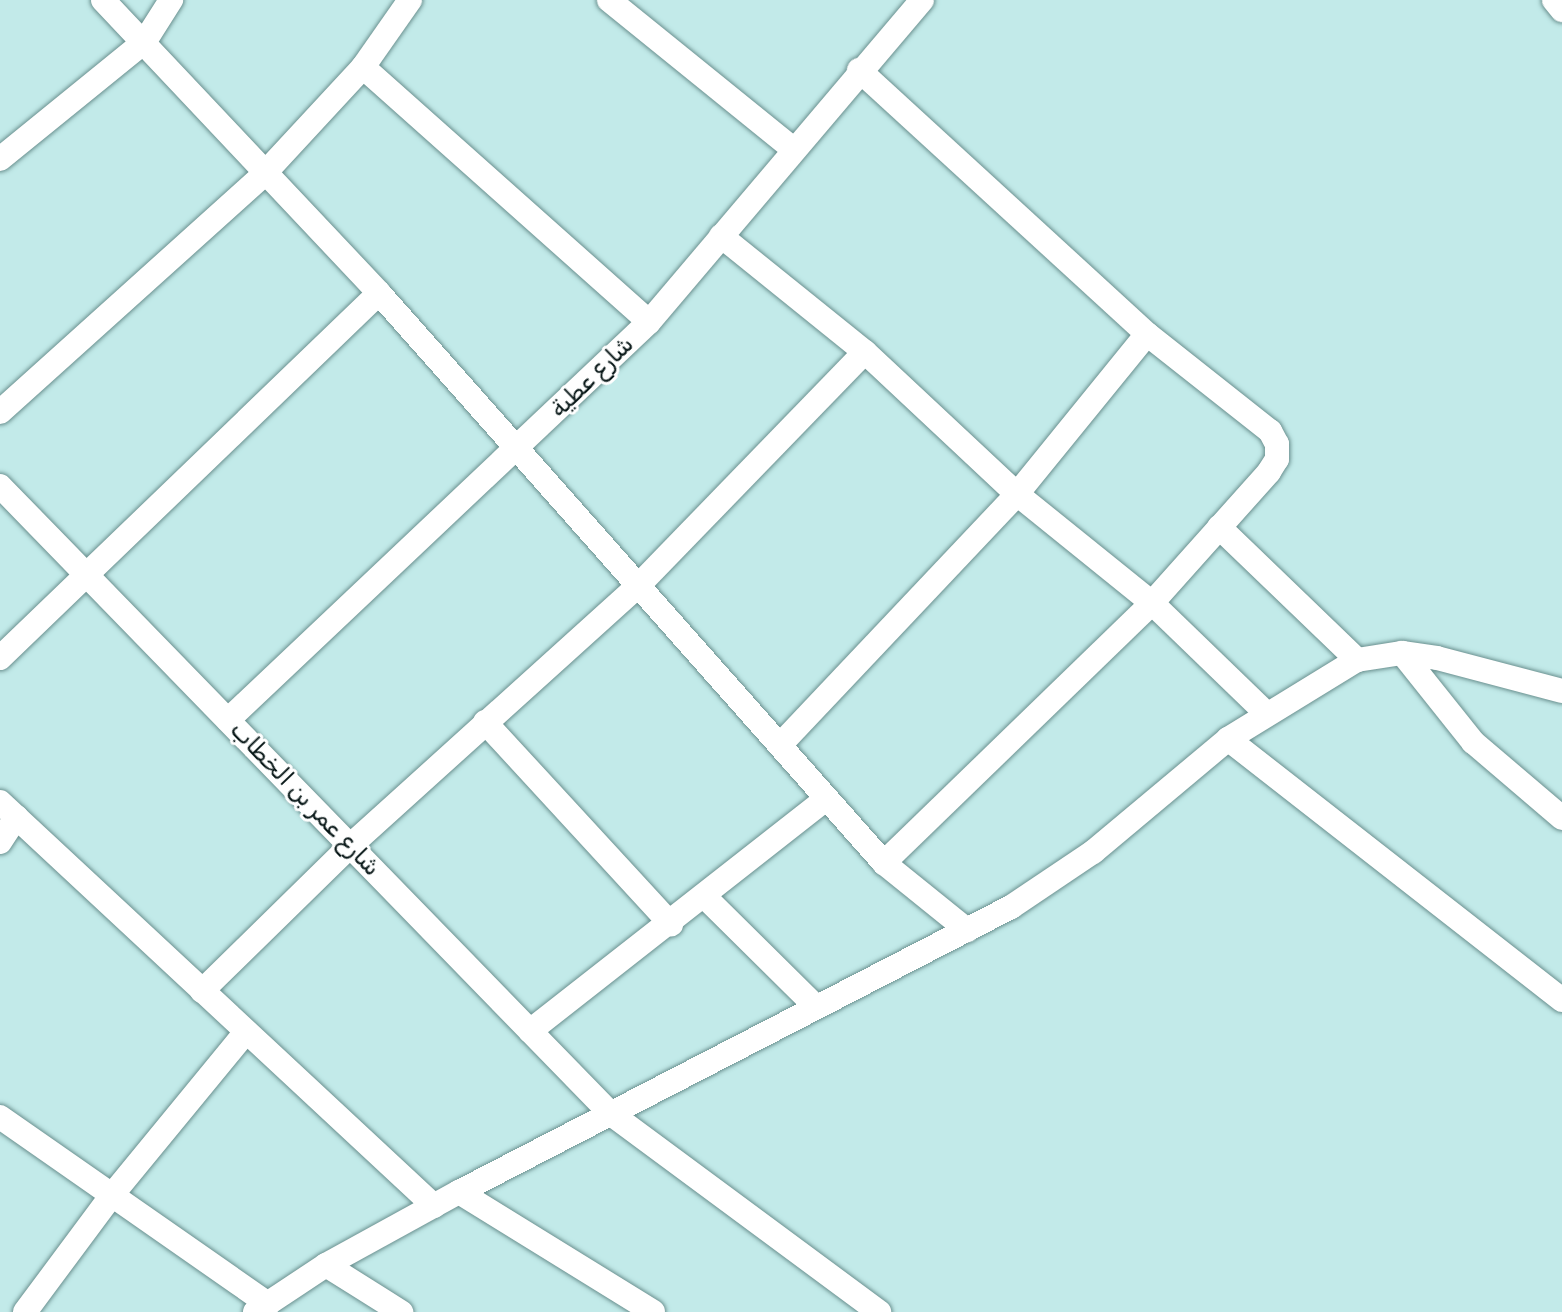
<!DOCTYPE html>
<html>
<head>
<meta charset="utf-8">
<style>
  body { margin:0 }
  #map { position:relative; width:1562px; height:1312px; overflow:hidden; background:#c2eae9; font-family:Rubik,"Noto Sans Arabic",sans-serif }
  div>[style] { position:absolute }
  .roads { filter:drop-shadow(0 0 2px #6a908f) drop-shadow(0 0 2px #6a908f) }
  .minor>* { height:24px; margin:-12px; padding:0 12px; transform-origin:12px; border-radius:12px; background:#fff }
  span { translate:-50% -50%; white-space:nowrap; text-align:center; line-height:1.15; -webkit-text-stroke:6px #fff; paint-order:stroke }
  .street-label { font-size:24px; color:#081717 }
</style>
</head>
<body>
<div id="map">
  <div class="roads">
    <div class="minor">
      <div style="left:103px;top:0;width:403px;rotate:46.7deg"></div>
      <div style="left:379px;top:293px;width:762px;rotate:48.46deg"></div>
      <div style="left:884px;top:863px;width:107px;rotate:38.9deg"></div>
      <div style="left:609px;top:0;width:235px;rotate:39deg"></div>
      <div style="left:1554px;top:0;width:13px;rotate:51deg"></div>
      <div style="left:363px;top:67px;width:383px;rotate:41.7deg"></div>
      <div style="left:859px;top:70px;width:391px;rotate:42.5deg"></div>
      <div style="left:1147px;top:334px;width:157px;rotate:38.3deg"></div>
      <div style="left:1270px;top:431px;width:15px;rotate:62deg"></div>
      <div style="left:1277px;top:444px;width:15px;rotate:90deg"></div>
      <div style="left:1277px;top:459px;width:15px;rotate:122deg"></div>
      <div style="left:1269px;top:472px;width:176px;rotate:131.8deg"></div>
      <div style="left:1152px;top:603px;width:373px;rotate:135.9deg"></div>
      <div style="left:0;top:159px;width:187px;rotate:-39.1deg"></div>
      <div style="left:145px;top:41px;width:49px;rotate:-57.6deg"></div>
      <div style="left:721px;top:236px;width:185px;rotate:38.9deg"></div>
      <div style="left:865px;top:352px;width:208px;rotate:43.1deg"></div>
      <div style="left:1017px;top:494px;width:206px;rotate:-50.9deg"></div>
      <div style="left:0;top:412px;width:355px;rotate:-42deg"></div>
      <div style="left:264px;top:174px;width:146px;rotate:-47.2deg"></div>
      <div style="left:363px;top:67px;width:82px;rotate:-55deg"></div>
      <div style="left:0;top:486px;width:875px;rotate:45.79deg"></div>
      <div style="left:610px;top:1113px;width:335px;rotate:36.5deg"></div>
      <div style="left:1219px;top:527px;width:192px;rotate:43.9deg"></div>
      <div style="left:1402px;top:653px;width:114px;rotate:51.4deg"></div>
      <div style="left:1473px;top:742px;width:117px;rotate:40.5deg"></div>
      <div style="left:0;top:658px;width:526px;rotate:-43.92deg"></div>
      <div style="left:228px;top:720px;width:579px;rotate:-43.39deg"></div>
      <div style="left:649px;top:322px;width:422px;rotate:-49.7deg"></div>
      <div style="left:485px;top:722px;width:275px;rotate:47.4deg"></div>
      <div style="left:1228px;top:739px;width:424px;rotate:38deg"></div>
      <div style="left:780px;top:745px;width:345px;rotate:-46.6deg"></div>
      <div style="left:1017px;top:494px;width:174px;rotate:38.9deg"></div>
      <div style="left:1152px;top:603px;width:158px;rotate:44deg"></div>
      <div style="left:0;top:802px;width:593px;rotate:42.95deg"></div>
      <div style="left:0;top:842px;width:30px;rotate:-57deg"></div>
      <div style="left:705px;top:897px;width:155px;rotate:44.7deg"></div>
      <div style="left:202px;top:991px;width:207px;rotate:-44.4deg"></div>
      <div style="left:350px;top:846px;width:387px;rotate:-42.1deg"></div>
      <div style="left:637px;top:587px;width:327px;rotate:-45.9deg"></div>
      <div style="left:530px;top:1031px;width:377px;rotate:-38.1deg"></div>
      <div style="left:0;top:1117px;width:327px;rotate:34.9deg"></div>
      <div style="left:459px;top:1192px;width:228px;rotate:31.7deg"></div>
      <div style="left:326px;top:1265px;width:89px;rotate:32.1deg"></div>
      <div style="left:25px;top:1312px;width:146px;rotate:-53.4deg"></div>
      <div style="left:112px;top:1195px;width:210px;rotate:-50.6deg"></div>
      <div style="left:255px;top:1312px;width:85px;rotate:-33.5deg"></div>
      <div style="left:326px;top:1265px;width:152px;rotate:-28.8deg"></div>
      <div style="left:459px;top:1192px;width:621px;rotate:-27.31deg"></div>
      <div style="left:1011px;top:907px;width:99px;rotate:-33.9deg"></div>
      <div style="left:1093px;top:852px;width:176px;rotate:-39.9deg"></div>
      <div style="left:1228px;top:739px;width:151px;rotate:-31.5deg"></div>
      <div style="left:1357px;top:660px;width:46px;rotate:-8.8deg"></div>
      <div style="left:1402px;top:653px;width:35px;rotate:8deg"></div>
      <div style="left:1437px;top:658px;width:129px;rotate:14.8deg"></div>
    </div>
  </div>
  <div class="street-label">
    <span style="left:592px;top:377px;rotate:-44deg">شارع عطية</span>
    <span style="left:305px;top:799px;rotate:46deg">شارع عمر بن الخطاب</span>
  </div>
</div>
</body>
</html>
